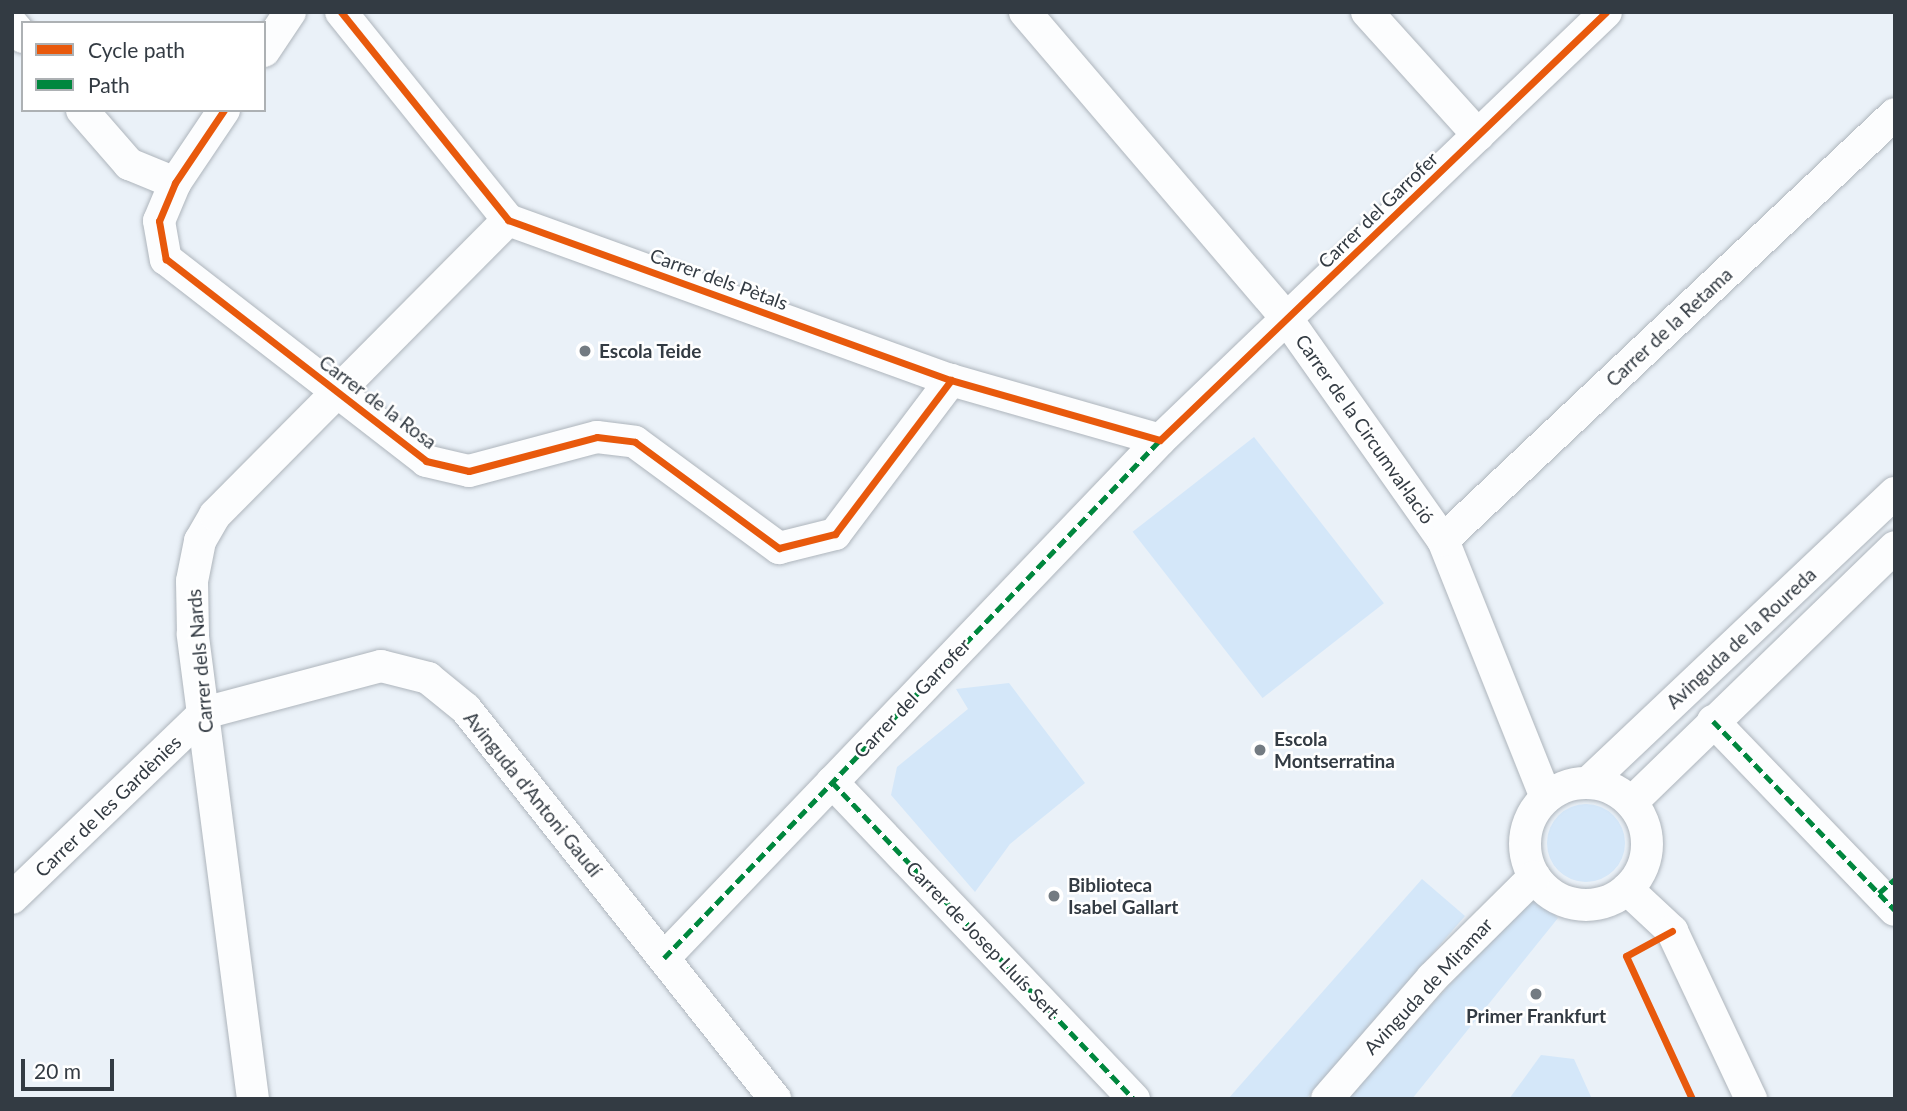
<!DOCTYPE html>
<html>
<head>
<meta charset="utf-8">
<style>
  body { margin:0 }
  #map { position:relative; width:1907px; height:1111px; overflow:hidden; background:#eaf1f8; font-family:Lato,sans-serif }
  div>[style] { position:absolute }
  .green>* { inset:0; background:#d4e7f9; transform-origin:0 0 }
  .round { border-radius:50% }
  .roads { filter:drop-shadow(0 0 2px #aeb5bc) drop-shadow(0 0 2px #aeb5bc) }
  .street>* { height:32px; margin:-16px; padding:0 16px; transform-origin:16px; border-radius:16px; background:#fcfdfe }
  .street>.ring { margin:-16px; padding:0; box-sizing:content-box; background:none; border:32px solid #fcfdfe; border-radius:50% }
  .quiet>* { height:5px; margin-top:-2.5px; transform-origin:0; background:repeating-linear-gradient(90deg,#00873e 0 10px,transparent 0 15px) }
  .cycleway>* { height:7px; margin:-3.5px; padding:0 3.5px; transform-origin:3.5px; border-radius:3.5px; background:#e8590c }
  .dots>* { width:19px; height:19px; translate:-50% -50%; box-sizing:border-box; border:4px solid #fff; border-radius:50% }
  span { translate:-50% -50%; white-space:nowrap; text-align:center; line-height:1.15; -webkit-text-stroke:5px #fff; paint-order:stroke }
  .street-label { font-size:19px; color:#333b43 }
  .poi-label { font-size:19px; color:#333b43; font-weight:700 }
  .left { translate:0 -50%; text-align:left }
  .frame { position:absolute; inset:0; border:14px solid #333b43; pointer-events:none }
  .legend { position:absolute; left:21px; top:21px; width:245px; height:91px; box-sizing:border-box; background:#fff; border:2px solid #adb1b4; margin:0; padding:9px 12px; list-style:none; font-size:21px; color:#333b43 }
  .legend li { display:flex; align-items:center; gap:14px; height:35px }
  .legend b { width:35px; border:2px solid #adb1b4 }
  .scale { position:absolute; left:21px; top:1059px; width:93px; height:32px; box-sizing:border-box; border:4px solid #333b43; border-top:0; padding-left:9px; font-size:21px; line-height:24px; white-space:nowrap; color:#333b43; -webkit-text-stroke:5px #fff; paint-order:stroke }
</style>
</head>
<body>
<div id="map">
  <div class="green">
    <div style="left:1254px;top:437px;width:211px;height:154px;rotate:52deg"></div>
    <div style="clip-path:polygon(1009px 683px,1085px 783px,1010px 844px,975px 892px,891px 795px,897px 767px,968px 709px,956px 689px)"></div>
    <div class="round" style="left:1547px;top:804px;width:78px;height:78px"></div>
    <div style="clip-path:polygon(1422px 879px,1465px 916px,1306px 1099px,1228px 1099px)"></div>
    <div style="clip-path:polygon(1532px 895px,1558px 918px,1412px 1099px,1345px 1099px)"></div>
    <div style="clip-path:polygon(1541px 1055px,1574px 1059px,1592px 1099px,1509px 1099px)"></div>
  </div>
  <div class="roads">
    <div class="street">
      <div style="left:341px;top:12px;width:267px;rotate:51.2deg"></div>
      <div style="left:508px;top:220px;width:471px;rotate:19.9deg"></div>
      <div style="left:951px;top:380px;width:217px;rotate:16deg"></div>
      <div style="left:1160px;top:440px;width:618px;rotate:-43.82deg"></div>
      <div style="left:1025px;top:12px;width:404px;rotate:49.5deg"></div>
      <div style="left:1287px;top:319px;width:271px;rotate:54.8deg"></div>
      <div style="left:1443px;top:540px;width:277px;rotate:68.2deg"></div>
      <div style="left:1367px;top:12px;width:166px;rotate:47.9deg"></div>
      <div style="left:12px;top:24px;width:17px;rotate:50deg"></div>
      <div style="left:264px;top:51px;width:47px;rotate:-56.3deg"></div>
      <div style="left:82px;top:110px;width:72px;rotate:49deg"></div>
      <div style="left:129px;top:164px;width:50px;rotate:22.4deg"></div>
      <div style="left:224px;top:110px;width:88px;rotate:123.9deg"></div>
      <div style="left:175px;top:183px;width:41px;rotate:112.8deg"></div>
      <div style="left:159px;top:221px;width:39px;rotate:80deg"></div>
      <div style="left:166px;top:259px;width:329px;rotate:37.8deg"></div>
      <div style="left:426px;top:461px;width:44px;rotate:13.1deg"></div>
      <div style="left:469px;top:471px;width:132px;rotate:-14.9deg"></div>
      <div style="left:597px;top:437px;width:38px;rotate:7deg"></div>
      <div style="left:635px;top:442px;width:179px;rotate:36.4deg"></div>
      <div style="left:779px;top:548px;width:58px;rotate:-14deg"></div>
      <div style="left:835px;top:534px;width:193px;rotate:-53deg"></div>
      <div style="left:1443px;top:540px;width:621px;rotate:-43.3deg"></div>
      <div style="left:204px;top:713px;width:183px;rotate:-14.9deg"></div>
      <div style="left:381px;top:666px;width:49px;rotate:14.3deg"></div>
      <div style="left:428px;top:678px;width:49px;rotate:39.2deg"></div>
      <div style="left:466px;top:709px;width:498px;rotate:51.6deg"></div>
      <div style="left:1713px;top:721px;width:262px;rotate:46.1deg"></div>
      <div style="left:832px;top:782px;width:438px;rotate:46.4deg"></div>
      <div style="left:1588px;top:783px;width:422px;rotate:-43.4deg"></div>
      <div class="ring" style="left:1525px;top:783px;width:90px;height:90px"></div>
      <div style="left:1632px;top:802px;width:366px;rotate:-44.1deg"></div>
      <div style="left:1627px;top:889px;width:62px;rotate:43deg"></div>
      <div style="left:1672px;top:931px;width:186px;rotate:64.8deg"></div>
      <div style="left:12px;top:898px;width:267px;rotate:-43.9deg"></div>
      <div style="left:664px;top:958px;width:717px;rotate:-46.24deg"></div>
      <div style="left:253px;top:1099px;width:469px;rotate:-97.4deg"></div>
      <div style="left:193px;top:634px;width:53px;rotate:-91.1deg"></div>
      <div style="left:192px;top:581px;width:41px;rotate:-78.7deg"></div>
      <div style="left:200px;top:541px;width:30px;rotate:-60deg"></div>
      <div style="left:215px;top:515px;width:416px;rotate:-45.2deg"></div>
      <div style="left:1327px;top:1099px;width:160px;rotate:-49deg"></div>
      <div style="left:1432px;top:978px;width:144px;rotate:-44.7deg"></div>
    </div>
  </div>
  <div class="quiet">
    <div style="left:1713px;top:721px;width:262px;rotate:46.1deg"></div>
    <div style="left:832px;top:782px;width:438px;rotate:46.4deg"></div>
    <div style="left:1879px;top:893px;width:21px;rotate:-41deg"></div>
    <div style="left:664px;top:958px;width:717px;rotate:-46.24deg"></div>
  </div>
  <div class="cycleway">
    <div style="left:341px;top:12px;width:267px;rotate:51.2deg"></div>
    <div style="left:508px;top:220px;width:471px;rotate:19.9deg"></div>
    <div style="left:951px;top:380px;width:217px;rotate:16deg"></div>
    <div style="left:1160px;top:440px;width:618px;rotate:-43.82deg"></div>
    <div style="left:224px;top:110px;width:88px;rotate:123.9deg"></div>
    <div style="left:175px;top:183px;width:41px;rotate:112.8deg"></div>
    <div style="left:159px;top:221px;width:39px;rotate:80deg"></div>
    <div style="left:166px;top:259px;width:329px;rotate:37.8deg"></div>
    <div style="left:426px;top:461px;width:44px;rotate:13.1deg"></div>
    <div style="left:469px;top:471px;width:132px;rotate:-14.9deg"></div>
    <div style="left:597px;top:437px;width:38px;rotate:7deg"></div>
    <div style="left:635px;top:442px;width:179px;rotate:36.4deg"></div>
    <div style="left:779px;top:548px;width:58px;rotate:-14deg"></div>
    <div style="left:835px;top:534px;width:193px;rotate:-53deg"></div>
    <div style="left:1672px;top:931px;width:52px;rotate:151.5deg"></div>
    <div style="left:1626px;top:956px;width:157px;rotate:65.2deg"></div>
  </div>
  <div class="dots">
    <div style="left:585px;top:351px;background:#737b82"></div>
    <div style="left:1260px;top:750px;background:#737b82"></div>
    <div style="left:1054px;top:896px;background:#737b82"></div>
    <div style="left:1536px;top:994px;background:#737b82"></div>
  </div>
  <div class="street-label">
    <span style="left:1378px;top:210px;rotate:-44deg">Carrer del Garrofer</span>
    <span style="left:719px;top:279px;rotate:20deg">Carrer dels Pètals</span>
    <span style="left:1669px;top:327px;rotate:-43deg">Carrer de la Retama</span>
    <span style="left:378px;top:402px;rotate:37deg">Carrer de la Rosa</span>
    <span style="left:1365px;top:429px;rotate:55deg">Carrer de la Circumval·lació</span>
    <span style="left:1741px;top:638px;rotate:-43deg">Avinguda de la Roureda</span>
    <span style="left:200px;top:661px;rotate:-95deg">Carrer dels Nards</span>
    <span style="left:912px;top:698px;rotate:-46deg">Carrer del Garrofer</span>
    <span style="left:533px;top:794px;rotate:51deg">Avinguda d'Antoni Gaudí</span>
    <span style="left:108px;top:806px;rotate:-44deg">Carrer de les Gardènies</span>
    <span style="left:983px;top:940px;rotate:46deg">Carrer de Josep Lluís Sert</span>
    <span style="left:1428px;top:986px;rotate:-47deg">Avinguda de Miramar</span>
  </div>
  <div class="poi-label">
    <span class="left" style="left:599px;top:351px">Escola Teide</span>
    <span class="left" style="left:1274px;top:750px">Escola<br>Montserratina</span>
    <span class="left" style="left:1068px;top:896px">Biblioteca<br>Isabel Gallart</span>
    <span style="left:1536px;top:1016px">Primer Frankfurt</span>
  </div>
  <div class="frame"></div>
  <ul class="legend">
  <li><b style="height:9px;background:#e8590c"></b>Cycle path</li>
  <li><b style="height:9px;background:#00873e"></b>Path</li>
  </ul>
  <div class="scale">20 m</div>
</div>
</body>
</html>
